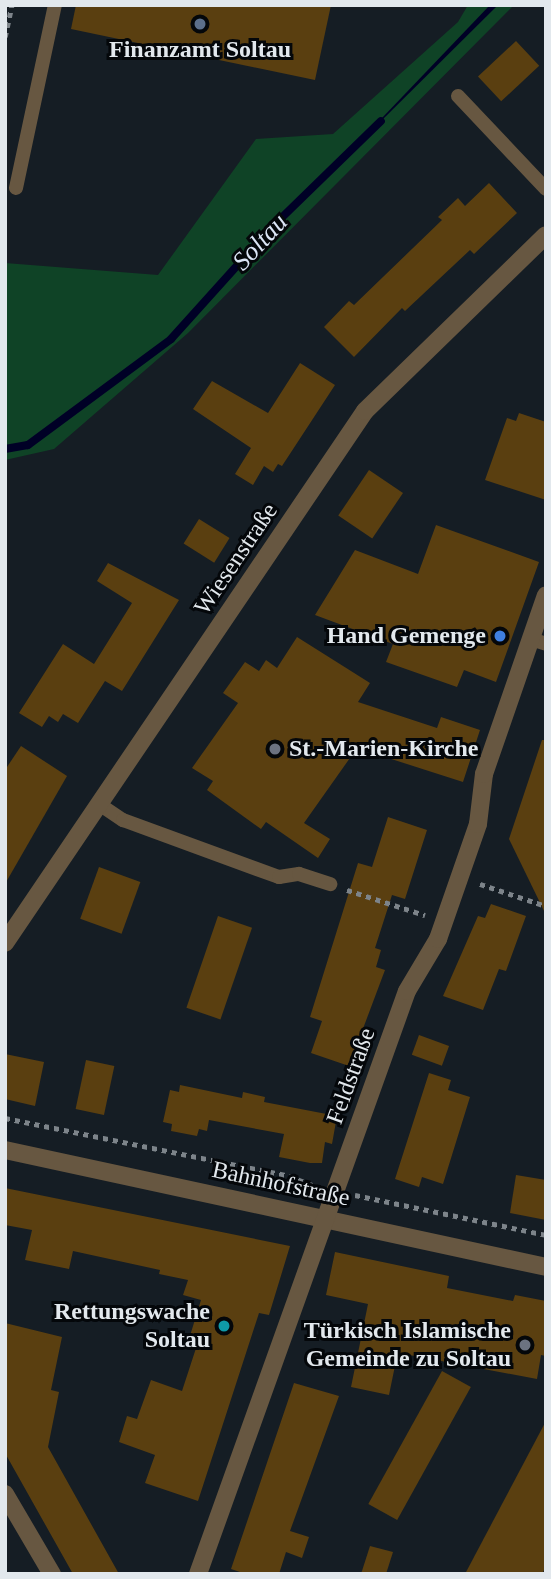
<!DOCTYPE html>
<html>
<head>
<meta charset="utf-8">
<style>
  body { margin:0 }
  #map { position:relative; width:551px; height:1579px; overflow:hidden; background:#151d24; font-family:Georgia,serif }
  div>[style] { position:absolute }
  .green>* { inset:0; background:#0f4326 }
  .water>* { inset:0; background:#000026 }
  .stream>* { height:8px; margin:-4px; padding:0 4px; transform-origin:4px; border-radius:4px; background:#000026 }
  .building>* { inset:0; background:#5a3f10; transform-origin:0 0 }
  .path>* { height:4.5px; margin-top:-2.25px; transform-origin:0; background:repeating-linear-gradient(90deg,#7d848a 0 5px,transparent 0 10px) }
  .service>* { height:14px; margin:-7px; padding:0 7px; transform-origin:7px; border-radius:7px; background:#675741 }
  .minor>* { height:18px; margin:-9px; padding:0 9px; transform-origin:9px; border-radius:9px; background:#675741 }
  .dots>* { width:19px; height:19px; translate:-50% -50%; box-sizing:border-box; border:4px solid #04070a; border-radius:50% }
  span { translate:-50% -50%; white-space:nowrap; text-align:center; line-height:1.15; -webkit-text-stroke:6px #04070a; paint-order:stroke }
  .poi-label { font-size:24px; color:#e2e8ed; font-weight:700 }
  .right { translate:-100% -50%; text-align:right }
  .left { translate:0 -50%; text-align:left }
  .street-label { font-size:24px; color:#e2e8ed }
  .water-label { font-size:26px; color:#dbe5f5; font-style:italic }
  .frame { position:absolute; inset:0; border:7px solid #e2e8ed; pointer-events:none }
</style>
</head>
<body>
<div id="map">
  <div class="green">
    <div style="clip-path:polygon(468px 5px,514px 5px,188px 333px,54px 449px,5px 460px,5px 263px,158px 275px,256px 139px,333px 134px,458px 22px)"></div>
  </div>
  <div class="water">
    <div style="clip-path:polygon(490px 5px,498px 5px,374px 128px,382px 118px)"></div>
  </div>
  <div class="stream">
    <div style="left:5px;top:449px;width:23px;rotate:-10deg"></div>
    <div style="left:28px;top:445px;width:178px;rotate:-36.5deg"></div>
    <div style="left:171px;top:339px;width:147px;rotate:-48deg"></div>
    <div style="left:269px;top:230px;width:156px;rotate:-44.2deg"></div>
  </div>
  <div class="building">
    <div style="clip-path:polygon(76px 5px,331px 5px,315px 80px,71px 29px)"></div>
    <div style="left:516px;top:41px;width:34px;height:52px;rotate:47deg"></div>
    <div style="clip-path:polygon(489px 183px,517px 213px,474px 254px,470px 250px,405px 311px,402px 308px,354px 357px,324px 327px,349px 301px,354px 305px,442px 220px,438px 217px,458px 198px,465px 206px)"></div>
    <div style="clip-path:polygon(300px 363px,335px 385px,282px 466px,278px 464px,273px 472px,264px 466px,253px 485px,235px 474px,251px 448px,193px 409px,212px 381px,268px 413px)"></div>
    <div style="clip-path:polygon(519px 413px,546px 422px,546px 500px,485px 480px,507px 418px,516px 421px)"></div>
    <div style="left:369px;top:470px;width:41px;height:55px;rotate:34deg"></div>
    <div style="left:199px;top:519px;width:36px;height:29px;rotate:32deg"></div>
    <div style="clip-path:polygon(436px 525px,539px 562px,496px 682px,464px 670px,457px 687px,386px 662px,393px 644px,315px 615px,355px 550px,418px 574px)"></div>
    <div style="clip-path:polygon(108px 563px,179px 600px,122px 691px,105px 681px,78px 723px,63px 714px,58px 722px,49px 716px,42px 727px,19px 713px,63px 644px,94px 664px,132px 603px,97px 581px)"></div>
    <div style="clip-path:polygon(297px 637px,370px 683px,358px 702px,437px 728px,441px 717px,480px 730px,463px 782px,357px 748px,304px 823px,330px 839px,318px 858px,266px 822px,261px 829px,207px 790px,213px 781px,192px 768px,238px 703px,223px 693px,245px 662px,259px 671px,266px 660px,277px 668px)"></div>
    <div style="clip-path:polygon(542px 740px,546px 740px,546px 915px,509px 839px)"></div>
    <div style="clip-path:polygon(21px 746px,67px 776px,5px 884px,5px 770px)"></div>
    <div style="clip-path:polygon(388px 817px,427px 830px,405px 899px,392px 895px,375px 948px,381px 950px,376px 967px,385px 970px,349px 1066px,311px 1053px,322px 1021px,310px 1017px,358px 863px,372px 867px)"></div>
    <div style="left:99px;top:867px;width:44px;height:55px;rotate:20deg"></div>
    <div style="clip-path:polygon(491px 904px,526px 916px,506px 971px,499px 969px,483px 1010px,443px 996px,478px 916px,485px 918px)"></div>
    <div style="left:218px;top:916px;width:36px;height:97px;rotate:19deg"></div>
    <div style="left:419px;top:1035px;width:32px;height:21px;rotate:20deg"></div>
    <div style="clip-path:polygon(5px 1054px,44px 1062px,35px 1106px,5px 1099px)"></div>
    <div style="left:86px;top:1060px;width:29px;height:50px;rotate:12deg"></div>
    <div style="clip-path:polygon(429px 1073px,451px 1080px,448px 1090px,470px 1097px,443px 1184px,422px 1177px,419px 1187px,395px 1179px)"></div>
    <div style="clip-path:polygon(180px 1085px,242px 1098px,243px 1092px,265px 1097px,264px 1102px,337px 1116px,332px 1144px,325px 1142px,322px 1163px,310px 1163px,279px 1157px,284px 1134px,209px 1120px,207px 1131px,199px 1129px,197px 1136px,171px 1131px,172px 1124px,163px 1122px,170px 1090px,179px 1092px)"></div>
    <div style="clip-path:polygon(516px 1175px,546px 1180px,546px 1220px,510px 1213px)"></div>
    <div style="clip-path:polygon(5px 1188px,290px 1246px,269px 1315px,259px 1313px,198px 1501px,145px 1483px,155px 1455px,119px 1442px,127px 1416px,137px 1419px,151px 1380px,182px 1391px,198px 1342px,189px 1339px,201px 1300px,183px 1295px,188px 1280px,159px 1274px,160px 1270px,73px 1251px,69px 1269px,25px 1260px,32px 1230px,5px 1225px)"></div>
    <div style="clip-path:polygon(335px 1252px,449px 1276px,447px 1288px,513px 1301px,515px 1295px,546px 1301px,546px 1356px,541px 1355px,537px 1379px,404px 1354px,397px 1356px,389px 1395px,351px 1387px,368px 1304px,326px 1295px)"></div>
    <div style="clip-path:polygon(5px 1323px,62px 1337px,51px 1390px,59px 1392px,48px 1447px,119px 1574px,73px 1574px,5px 1453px)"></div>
    <div style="left:442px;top:1371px;width:33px;height:152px;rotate:29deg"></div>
    <div style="clip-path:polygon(294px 1383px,339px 1396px,290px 1531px,309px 1537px,302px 1558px,286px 1552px,279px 1574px,246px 1574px,231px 1569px)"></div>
    <div style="clip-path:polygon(546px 1421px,546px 1566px,542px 1574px,465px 1574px)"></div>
    <div style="clip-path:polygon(370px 1546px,393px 1552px,386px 1574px,361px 1574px)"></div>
  </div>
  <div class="path">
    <div style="left:5px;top:37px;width:33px;rotate:-78deg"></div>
    <div style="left:480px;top:884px;width:70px;rotate:18.4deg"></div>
    <div style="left:347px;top:890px;width:82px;rotate:17.8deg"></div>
    <div style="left:5px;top:1118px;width:290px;rotate:11.5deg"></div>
    <div style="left:289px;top:1176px;width:28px;rotate:21deg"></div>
    <div style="left:355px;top:1195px;width:195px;rotate:11.8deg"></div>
  </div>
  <div class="service">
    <div style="left:458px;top:96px;width:128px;rotate:46.6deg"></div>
    <div style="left:16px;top:188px;width:187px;rotate:-78deg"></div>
    <div style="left:531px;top:639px;width:16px;rotate:18deg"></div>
    <div style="left:99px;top:804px;width:29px;rotate:34deg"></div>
    <div style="left:123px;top:820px;width:166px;rotate:20.1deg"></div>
    <div style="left:279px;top:877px;width:20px;rotate:-9deg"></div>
    <div style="left:299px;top:874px;width:33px;rotate:18deg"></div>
  </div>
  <div class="minor">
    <div style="left:5px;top:943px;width:642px;rotate:-55.91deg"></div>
    <div style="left:365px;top:411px;width:252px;rotate:-44.2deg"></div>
    <div style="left:5px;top:1150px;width:554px;rotate:12.2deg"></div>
    <div style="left:5px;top:1494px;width:93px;rotate:59.6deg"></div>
    <div style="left:198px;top:1574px;width:619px;rotate:-70.28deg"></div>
    <div style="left:407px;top:991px;width:61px;rotate:-59.2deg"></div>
    <div style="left:438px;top:939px;width:122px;rotate:-70.8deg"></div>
    <div style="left:478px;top:824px;width:50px;rotate:-83.2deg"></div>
    <div style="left:484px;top:774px;width:189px;rotate:-70.9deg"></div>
  </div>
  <div class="dots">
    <div style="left:200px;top:24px;background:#5c6f8a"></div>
    <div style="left:500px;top:636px;background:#3f7fe0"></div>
    <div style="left:275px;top:749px;background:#6b7280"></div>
    <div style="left:224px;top:1326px;background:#0f9aa8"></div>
    <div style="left:525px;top:1345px;background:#6b7280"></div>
  </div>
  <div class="poi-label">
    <span style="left:200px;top:50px">Finanzamt Soltau</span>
    <span class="right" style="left:486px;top:636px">Hand Gemenge</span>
    <span class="left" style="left:289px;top:749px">St.-Marien-Kirche</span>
    <span class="right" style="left:210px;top:1326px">Rettungswache<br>Soltau</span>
    <span class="right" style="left:511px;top:1345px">Türkisch Islamische<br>Gemeinde zu Soltau</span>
  </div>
  <div class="street-label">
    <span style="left:236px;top:559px;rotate:-56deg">Wiesenstraße</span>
    <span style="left:351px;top:1076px;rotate:-70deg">Feldstraße</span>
    <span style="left:281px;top:1184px;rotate:12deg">Bahnhofstraße</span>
  </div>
  <div class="water-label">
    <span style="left:260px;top:242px;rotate:-47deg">Soltau</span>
  </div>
  <div class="frame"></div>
</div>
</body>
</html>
